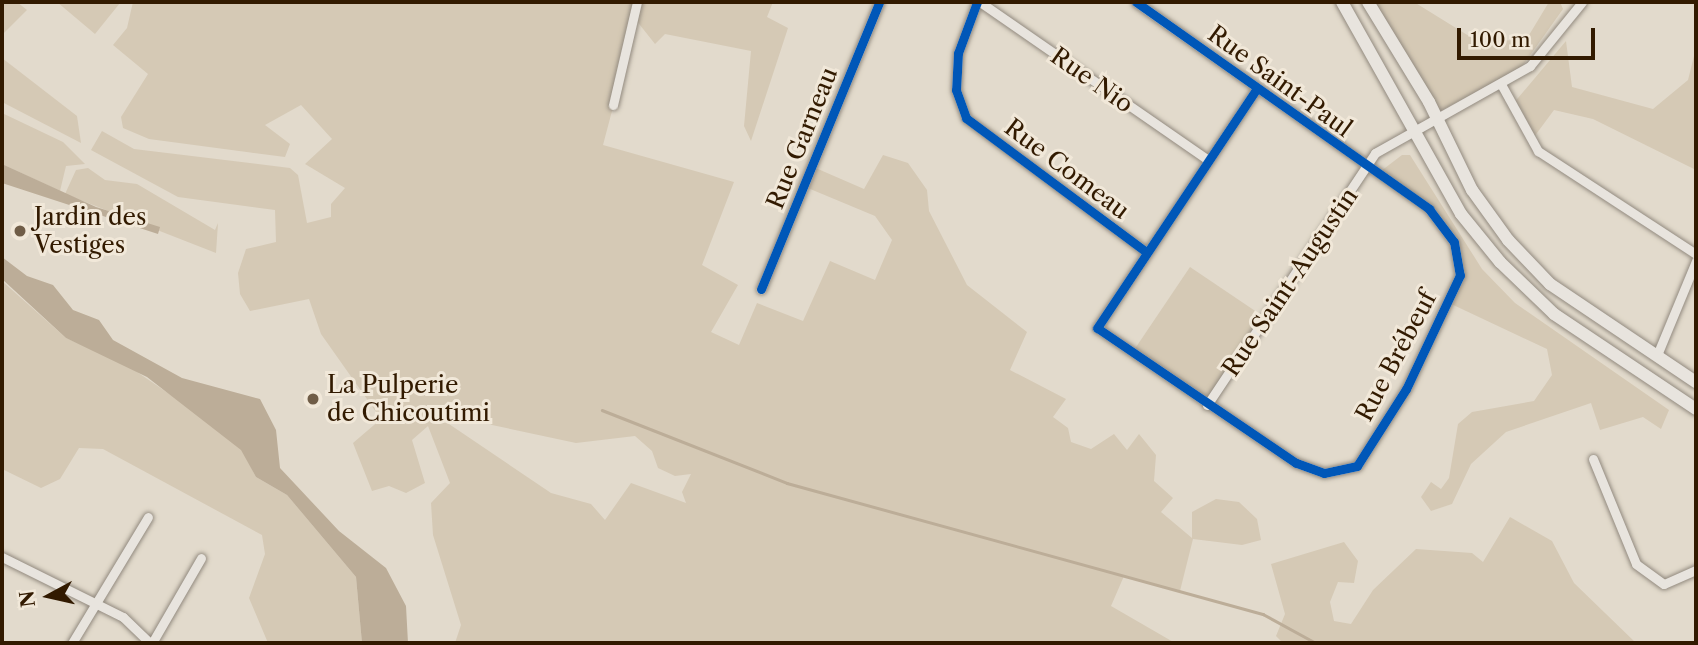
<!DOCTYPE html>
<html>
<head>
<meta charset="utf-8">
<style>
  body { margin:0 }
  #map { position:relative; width:1698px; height:645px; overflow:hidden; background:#e2dacc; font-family:"Libre Caslon Text",serif }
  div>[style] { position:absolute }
  .green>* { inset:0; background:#d5c9b5; transform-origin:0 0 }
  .water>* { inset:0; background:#bcad98 }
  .stream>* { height:2.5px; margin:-1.25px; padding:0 1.25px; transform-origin:1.25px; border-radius:1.25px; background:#bcad98 }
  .roads { filter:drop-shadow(0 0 2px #928a7f) drop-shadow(0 0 2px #928a7f) }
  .street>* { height:9px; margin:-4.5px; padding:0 4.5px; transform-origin:4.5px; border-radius:4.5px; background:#e8e4de }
  .secondary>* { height:12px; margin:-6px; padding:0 6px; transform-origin:6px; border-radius:6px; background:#e8e4de }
  .cycleway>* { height:9px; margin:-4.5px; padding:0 4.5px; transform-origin:4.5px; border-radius:4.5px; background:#0057b8 }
  .dots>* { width:19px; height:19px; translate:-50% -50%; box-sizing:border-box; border:4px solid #f1e8d9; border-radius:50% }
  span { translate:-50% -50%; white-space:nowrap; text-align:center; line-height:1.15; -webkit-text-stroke:6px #f1e8d9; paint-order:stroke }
  .street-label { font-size:24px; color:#321a00 }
  .poi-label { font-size:24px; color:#321a00 }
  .left { translate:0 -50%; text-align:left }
  .frame { position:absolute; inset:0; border:4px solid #321a00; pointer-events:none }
  .north { position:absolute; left:14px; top:561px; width:70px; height:70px; -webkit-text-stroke:5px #f1e8d9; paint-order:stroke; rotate:262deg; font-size:19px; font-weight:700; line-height:28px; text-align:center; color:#321a00 }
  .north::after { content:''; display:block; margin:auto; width:24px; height:32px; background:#321a00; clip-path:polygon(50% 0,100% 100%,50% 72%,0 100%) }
  .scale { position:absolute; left:1457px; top:28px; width:138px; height:32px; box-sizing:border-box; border:4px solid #321a00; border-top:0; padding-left:9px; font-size:21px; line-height:24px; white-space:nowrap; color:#321a00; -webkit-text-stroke:5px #f1e8d9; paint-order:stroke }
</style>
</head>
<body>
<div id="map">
  <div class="green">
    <div style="clip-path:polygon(2px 2px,17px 2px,27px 10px,2px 35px)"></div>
    <div style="clip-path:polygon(57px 2px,119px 2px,120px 3px,95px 34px)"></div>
    <div style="clip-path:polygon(evenodd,133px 2px,773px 2px,767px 17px,788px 28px,751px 141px,744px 126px,751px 51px,665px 34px,655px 44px,636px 20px,603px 145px,734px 182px,702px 265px,738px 285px,711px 332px,739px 345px,757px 303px,803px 321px,830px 261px,875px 280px,892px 240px,875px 216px,803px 186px,811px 166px,864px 189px,883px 155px,908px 163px,927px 190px,929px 211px,967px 285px,1027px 332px,1010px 370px,1066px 399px,1053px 417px,1068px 428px,1071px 442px,1091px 449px,1114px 434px,1127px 450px,1139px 434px,1156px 455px,1154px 481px,1173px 498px,1161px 512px,1192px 538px,1192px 512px,1216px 499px,1239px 502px,1257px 519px,1261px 540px,1242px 545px,1193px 539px,1180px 591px,1124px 576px,1111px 606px,1175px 643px,455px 643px,461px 625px,433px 535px,431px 503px,450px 483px,428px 426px,412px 440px,425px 483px,406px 493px,389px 486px,372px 491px,353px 443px,381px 419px,321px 334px,309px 299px,250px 311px,240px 294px,238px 273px,246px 249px,276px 242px,275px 210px,178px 197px,91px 150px,102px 131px,134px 149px,290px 168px,298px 175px,307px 223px,331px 217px,331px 204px,345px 188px,305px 164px,332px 139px,301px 105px,265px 125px,290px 144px,285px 157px,149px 139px,123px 128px,121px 117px,148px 74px,113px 45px,127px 28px,133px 2px,452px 404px,492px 425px,576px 443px,635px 436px,652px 451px,658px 468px,675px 476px,691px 474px,682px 492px,686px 503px,631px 483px,605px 520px,591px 504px,551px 493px,446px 422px,439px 409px,452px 404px)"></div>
    <div style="clip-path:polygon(1372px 2px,1414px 2px,1477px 41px,1526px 40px,1549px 2px,1560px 2px,1563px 9px,1521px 68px,1442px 110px,1434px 109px)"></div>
    <div style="clip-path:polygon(1566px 41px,1572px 87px,1653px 109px,1688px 80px,1696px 48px,1696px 170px,1593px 119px,1554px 110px,1534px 137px,1513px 104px)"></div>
    <div style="clip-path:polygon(2px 58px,77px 116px,81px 143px,2px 102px)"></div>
    <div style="clip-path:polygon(2px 113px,63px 142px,85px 164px,66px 166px,60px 191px,2px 164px)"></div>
    <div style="clip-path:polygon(1402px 155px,1410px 155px,1482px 269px,1515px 303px,1669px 410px,1661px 429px,1643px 417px,1600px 430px,1591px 403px,1506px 432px,1471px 464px,1452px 504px,1431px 511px,1421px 497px,1431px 482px,1441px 489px,1449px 478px,1458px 424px,1472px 412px,1534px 401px,1552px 375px,1547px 349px,1447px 302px,1460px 275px,1454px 242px,1429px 209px,1381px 171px)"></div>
    <div style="clip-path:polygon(88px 168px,105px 180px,137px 184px,215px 230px,218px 223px,216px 253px,65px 194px,76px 170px)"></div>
    <div style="left:1190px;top:267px;width:93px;height:103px;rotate:34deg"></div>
    <div style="clip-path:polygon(2px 281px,66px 338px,124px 363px,200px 415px,242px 450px,256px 477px,287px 495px,356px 577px,362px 643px,268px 643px,249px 598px,265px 554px,262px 535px,103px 449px,79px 448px,60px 479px,41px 488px,2px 469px)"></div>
    <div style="clip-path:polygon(1510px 517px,1552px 541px,1574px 583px,1636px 643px,1283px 643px,1276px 636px,1285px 614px,1271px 564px,1344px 542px,1358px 561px,1354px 583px,1338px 582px,1330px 602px,1334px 621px,1351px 624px,1373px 590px,1416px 549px,1472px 553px,1483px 562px)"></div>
  </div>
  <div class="water">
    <div style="clip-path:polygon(2px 164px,96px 207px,160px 227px,158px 234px,2px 183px)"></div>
    <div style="clip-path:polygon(2px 257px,27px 276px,53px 285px,73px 310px,99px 320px,113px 340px,182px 378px,260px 399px,276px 430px,280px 468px,339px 531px,386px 568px,406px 606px,408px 643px,362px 643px,356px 577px,287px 495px,256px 477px,241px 450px,147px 377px,66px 338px,2px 279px)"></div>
  </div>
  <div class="stream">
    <div style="left:602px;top:410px;width:199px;rotate:21.5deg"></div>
    <div style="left:787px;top:483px;width:494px;rotate:15.4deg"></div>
    <div style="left:1263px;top:614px;width:60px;rotate:28.7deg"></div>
  </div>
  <div class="roads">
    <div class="street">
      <div style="left:977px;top:2px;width:54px;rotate:110.4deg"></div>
      <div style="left:958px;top:53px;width:37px;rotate:93deg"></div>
      <div style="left:956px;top:90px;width:30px;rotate:70deg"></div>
      <div style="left:966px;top:118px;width:222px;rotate:36.6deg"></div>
      <div style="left:980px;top:2px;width:274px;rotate:34.7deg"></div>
      <div style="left:1136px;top:2px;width:359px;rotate:35.2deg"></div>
      <div style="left:1429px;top:209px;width:41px;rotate:52.9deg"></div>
      <div style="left:1454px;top:242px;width:34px;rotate:80deg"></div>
      <div style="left:1460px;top:275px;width:126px;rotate:115.3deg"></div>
      <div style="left:1406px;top:389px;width:91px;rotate:122.5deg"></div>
      <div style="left:1357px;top:466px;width:34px;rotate:168deg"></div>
      <div style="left:1324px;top:473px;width:30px;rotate:-160deg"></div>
      <div style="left:1296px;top:463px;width:240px;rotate:-145.8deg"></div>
      <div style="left:1097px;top:328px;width:288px;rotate:-56.3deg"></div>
      <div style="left:1501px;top:84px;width:77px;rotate:61.1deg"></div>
      <div style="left:1538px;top:151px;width:189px;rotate:33.1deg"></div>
      <div style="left:613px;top:105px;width:106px;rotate:-76.9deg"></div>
      <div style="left:761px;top:289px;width:310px;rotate:-67.6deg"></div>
      <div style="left:1657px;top:355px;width:102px;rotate:-67.5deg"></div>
      <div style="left:1207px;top:405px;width:303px;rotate:-56.3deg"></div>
      <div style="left:1375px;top:153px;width:178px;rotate:-29.3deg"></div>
      <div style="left:1530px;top:66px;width:82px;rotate:-50.9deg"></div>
      <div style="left:1593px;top:459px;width:113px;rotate:67.7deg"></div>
      <div style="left:1636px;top:564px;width:34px;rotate:36deg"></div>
      <div style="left:1664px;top:584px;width:35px;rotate:-24deg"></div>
      <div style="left:2px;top:557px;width:135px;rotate:26.4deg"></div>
      <div style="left:123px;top:617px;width:37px;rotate:44deg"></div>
      <div style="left:72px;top:643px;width:147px;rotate:-58.9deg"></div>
      <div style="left:152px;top:643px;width:98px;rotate:-60deg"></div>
    </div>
    <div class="secondary">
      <div style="left:1342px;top:2px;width:243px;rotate:60.7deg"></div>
      <div style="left:1461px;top:214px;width:62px;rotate:50.9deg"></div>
      <div style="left:1500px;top:262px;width:75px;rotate:43.9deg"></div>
      <div style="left:1554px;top:314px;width:171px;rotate:33.8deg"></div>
      <div style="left:1368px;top:2px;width:117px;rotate:58.6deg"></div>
      <div style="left:1429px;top:102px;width:98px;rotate:64deg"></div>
      <div style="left:1472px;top:190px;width:62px;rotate:54.2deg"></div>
      <div style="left:1508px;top:240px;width:61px;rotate:46.3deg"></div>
      <div style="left:1550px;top:284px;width:176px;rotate:33.9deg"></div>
    </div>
  </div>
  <div class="cycleway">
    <div style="left:977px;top:2px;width:54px;rotate:110.4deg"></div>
    <div style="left:958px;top:53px;width:37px;rotate:93deg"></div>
    <div style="left:956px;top:90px;width:30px;rotate:70deg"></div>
    <div style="left:966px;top:118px;width:222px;rotate:36.6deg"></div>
    <div style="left:1136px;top:2px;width:359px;rotate:35.2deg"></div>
    <div style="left:1429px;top:209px;width:41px;rotate:52.9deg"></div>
    <div style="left:1454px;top:242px;width:34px;rotate:80deg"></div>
    <div style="left:1460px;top:275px;width:126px;rotate:115.3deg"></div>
    <div style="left:1406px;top:389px;width:91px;rotate:122.5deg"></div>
    <div style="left:1357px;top:466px;width:34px;rotate:168deg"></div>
    <div style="left:1324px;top:473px;width:30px;rotate:-160deg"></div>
    <div style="left:1296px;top:463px;width:240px;rotate:-145.8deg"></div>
    <div style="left:1097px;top:328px;width:288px;rotate:-56.3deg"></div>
    <div style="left:761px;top:289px;width:310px;rotate:-67.6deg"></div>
  </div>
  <div class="dots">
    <div style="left:20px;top:231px;background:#705d47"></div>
    <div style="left:313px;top:399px;background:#705d47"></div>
  </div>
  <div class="street-label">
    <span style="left:1092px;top:80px;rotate:35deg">Rue Nio</span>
    <span style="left:1280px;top:81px;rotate:36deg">Rue Saint-Paul</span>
    <span style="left:802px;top:138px;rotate:-68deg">Rue Garneau</span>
    <span style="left:1067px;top:169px;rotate:37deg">Rue Comeau</span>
    <span style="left:1290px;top:282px;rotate:-56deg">Rue Saint-Augustin</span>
    <span style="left:1396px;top:356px;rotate:-62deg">Rue Brébeuf</span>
  </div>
  <div class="poi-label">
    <span class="left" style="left:34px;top:231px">Jardin des<br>Vestiges</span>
    <span class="left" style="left:327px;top:399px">La Pulperie<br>de Chicoutimi</span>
  </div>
  <div class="frame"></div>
  <div class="north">N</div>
  <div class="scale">100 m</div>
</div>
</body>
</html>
